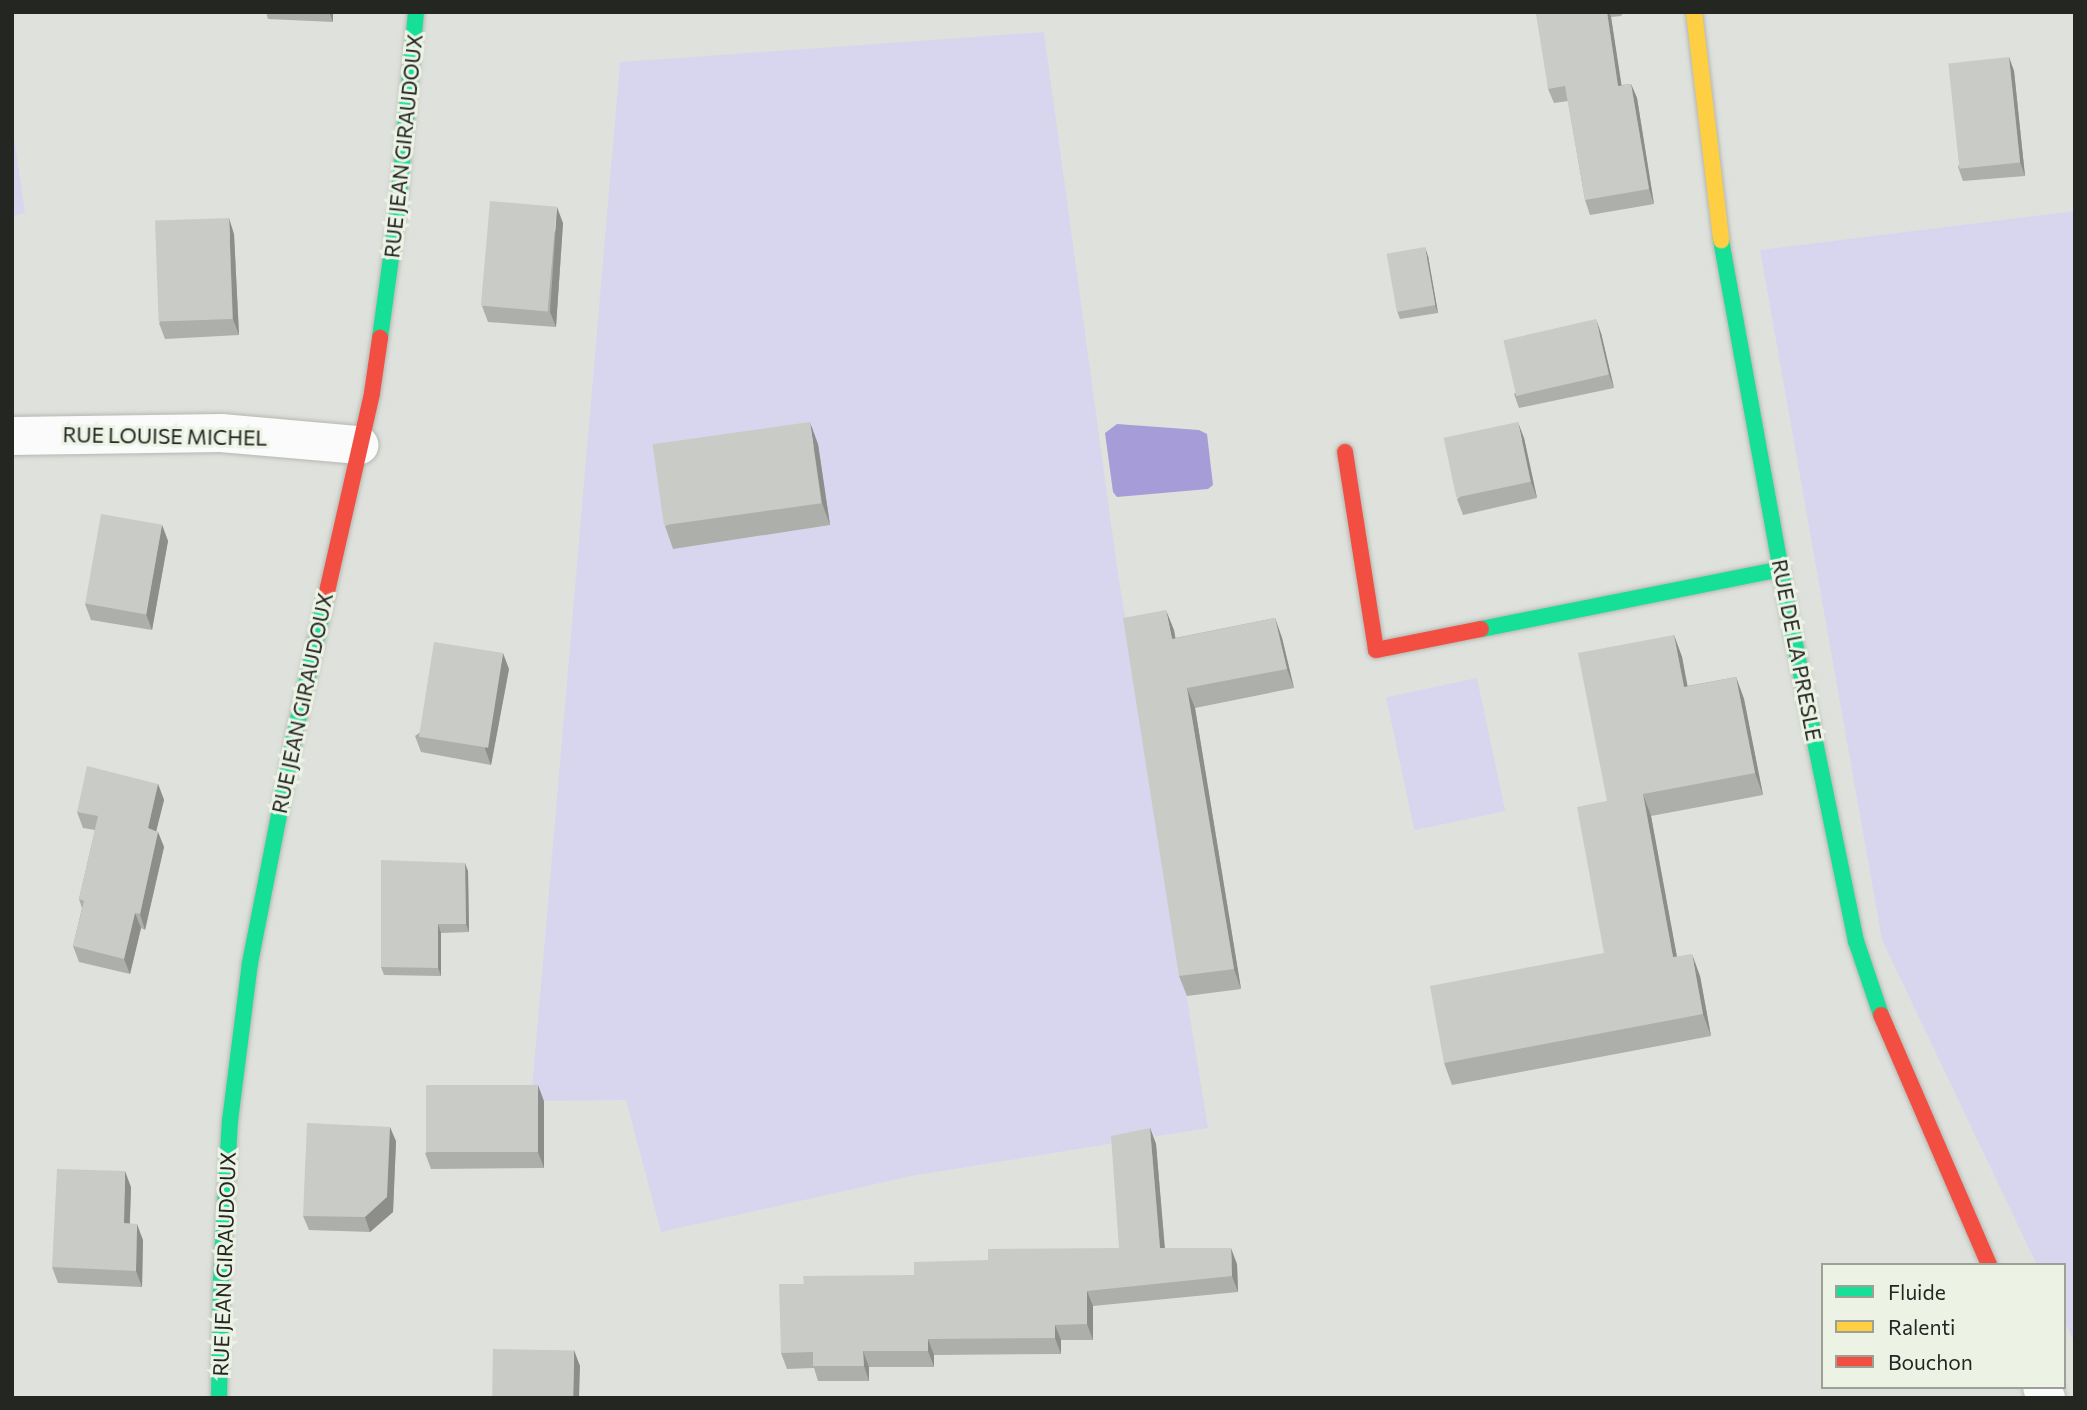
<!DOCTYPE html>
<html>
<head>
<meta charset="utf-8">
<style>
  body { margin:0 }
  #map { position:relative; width:2087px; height:1410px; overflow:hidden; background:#dfe2dc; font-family:Commissioner,sans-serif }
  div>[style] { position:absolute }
  .green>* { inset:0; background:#d8d6ee; transform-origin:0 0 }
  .water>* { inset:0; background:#a69dd8 }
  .roads { filter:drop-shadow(0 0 2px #b5b7b2) drop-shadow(0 0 2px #b5b7b2) }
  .street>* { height:38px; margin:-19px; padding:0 19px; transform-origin:19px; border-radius:19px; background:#fafbfa }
  .fast>* { height:16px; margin:-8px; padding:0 8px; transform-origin:8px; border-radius:8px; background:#16e098 }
  .slow>* { height:16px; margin:-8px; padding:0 8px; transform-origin:8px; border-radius:8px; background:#ffcf43 }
  .jam>* { height:16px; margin:-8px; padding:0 8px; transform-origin:8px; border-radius:8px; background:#f24e42 }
  .wall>* { inset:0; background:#adafaa }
  .shaded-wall>* { inset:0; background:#8d8e8b }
  .building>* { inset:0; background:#c9cbc6; transform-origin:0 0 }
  span { translate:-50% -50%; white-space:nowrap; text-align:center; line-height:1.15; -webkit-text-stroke:6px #ecf3e5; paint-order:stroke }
  .street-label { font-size:21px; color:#242621 }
  .frame { position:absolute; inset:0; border:14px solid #242621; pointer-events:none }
  .legend { position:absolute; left:1821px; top:1263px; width:245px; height:126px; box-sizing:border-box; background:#ecf3e5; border:2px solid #9ca197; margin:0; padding:9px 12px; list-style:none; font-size:21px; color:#242621 }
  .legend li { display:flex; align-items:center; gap:14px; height:35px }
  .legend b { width:35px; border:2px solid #9ca197 }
</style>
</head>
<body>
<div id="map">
  <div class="green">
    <div style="clip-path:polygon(1044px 32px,1117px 567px,1208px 1128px,911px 1176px,661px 1232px,626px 1100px,531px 1101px,620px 62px)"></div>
    <div style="clip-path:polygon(12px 122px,25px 213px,12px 216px)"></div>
    <div style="clip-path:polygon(2075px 211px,2075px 1343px,2064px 1321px,2064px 1265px,2037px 1265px,1882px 940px,1760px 250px)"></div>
    <div style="left:1477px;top:678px;width:136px;height:93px;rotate:78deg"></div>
  </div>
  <div class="water">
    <div style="clip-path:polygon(1117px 424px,1199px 430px,1207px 434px,1213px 485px,1208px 489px,1117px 497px,1113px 492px,1105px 433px)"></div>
  </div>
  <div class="roads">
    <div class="street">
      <div style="left:12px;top:436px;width:209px;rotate:-0.8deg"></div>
      <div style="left:221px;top:433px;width:139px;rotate:5deg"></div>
      <div style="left:2042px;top:1387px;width:12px;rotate:70deg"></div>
    </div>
    <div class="fast">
      <div style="left:1721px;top:240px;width:376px;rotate:79.7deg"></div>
      <div style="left:1788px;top:610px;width:338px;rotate:78.4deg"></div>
      <div style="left:1856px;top:941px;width:78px;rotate:71.3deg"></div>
      <div style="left:380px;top:338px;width:133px;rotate:-82.2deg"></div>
      <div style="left:398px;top:206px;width:195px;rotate:-84.7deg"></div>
      <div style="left:1481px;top:629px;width:306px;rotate:-11.3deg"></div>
      <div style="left:219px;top:1398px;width:118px;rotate:-89deg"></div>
      <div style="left:221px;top:1280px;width:159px;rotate:-86.8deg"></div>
      <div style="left:230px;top:1121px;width:159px;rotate:-82.8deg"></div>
      <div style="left:250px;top:963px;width:234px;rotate:-78.9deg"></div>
      <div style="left:295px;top:733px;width:140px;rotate:-77.2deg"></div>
    </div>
    <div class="slow">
      <div style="left:1694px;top:12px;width:230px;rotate:83.2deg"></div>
    </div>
    <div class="jam">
      <div style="left:1345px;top:452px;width:200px;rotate:81.1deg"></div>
      <div style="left:1376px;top:650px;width:107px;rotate:-11.3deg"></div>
      <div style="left:326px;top:596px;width:208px;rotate:-77.2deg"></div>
      <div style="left:372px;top:393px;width:56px;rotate:-81.7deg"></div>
      <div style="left:1881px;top:1015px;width:272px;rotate:66.6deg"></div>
    </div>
  </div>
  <div class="wall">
    <div style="clip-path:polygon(266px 12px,333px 12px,333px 22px,268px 19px)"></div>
    <div style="clip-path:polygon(1545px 12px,1624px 12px,1621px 16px,1611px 17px,1621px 85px,1631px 84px,1637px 98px,1654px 204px,1590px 215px,1585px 200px,1568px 101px,1554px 103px,1548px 89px)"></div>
    <div style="clip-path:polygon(2009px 57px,2014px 71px,2025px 176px,1963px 181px,1958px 167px)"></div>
    <div style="clip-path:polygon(563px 223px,556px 327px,488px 322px,482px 306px)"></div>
    <div style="clip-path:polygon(234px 234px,239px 335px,165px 339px,159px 323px)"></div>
    <div style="clip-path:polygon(1428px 256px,1438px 313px,1400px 319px,1397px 311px)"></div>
    <div style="clip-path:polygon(1601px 333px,1614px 388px,1519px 408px,1514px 394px)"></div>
    <div style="clip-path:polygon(1524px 438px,1537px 498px,1463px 515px,1457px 499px)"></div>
    <div style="clip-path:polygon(818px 444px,830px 525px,673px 549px,665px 526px)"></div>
    <div style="clip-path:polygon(162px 525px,168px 541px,152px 630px,91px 620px,85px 604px)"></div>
    <div style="clip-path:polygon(1275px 618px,1282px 638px,1294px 688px,1195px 708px,1241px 989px,1187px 996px,1179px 976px,1174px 630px,1175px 638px)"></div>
    <div style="clip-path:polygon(1674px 635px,1682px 657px,1687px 686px,1736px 677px,1744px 699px,1763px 795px,1651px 816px,1677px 957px,1700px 976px,1711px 1036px,1452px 1085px,1444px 1063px,1604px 953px,1607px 801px)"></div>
    <div style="clip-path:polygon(509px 669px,491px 765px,421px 752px,415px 736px)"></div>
    <div style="clip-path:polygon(158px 784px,164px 800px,156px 831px,158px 832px,164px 847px,145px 930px,141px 928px,130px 974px,79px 962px,73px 946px,82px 908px,79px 899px,95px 830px,83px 828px,77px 812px)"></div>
    <div style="clip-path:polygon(468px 871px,469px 932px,441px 933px,441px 976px,384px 975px,381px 967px)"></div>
    <div style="clip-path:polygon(544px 1101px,544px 1168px,431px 1169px,425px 1153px)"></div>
    <div style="clip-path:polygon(1150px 1128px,1156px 1144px,1165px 1248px,1237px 1264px,1238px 1292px,1093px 1306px,1093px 1340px,1061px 1340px,1061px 1354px,934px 1355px,934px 1367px,869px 1367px,869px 1381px,818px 1381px,814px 1368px,787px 1369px,781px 1353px,804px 1284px,914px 1275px,988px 1260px,1119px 1248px)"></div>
    <div style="clip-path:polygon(396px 1141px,393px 1212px,370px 1232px,309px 1230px,303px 1216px)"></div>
    <div style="clip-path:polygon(131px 1187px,130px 1223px,143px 1240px,142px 1287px,58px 1283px,52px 1267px)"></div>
  </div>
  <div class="shaded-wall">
    <div style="clip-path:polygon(329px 12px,333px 12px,333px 22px)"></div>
    <div style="clip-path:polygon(1607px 12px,1609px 12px,1611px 17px,1624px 101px,1618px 86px)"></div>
    <div style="clip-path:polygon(2009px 57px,2014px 71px,2025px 176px,2020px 162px)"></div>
    <div style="clip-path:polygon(1631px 84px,1637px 98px,1654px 204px,1649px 189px)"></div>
    <div style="clip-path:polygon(557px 207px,563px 223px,556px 327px,550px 312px)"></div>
    <div style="clip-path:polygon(229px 218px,234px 234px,239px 335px,233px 319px)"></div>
    <div style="clip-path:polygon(1425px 247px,1428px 256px,1438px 313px,1435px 305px)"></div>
    <div style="clip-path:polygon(1596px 319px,1601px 333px,1614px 388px,1609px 374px)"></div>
    <div style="clip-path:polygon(810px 422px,818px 444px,830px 525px,822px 503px)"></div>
    <div style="clip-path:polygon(1518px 422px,1524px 438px,1537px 498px,1531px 482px)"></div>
    <div style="clip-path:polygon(162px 525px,168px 541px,152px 630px,146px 614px)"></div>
    <div style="clip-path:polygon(1166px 610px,1174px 630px,1179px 658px,1172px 639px)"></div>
    <div style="clip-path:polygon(1275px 618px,1282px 638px,1294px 688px,1287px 669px)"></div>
    <div style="clip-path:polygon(1674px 635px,1682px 657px,1692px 709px,1684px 687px)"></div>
    <div style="clip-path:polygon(503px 653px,509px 669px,491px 765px,485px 749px)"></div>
    <div style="clip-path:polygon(1736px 677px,1744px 699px,1763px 795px,1755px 773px)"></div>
    <div style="clip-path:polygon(1187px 688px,1195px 708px,1241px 989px,1234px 969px)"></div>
    <div style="clip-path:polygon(158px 784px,164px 800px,153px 844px,148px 828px)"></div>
    <div style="clip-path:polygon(1643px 794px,1651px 816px,1681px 979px,1673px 957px)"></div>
    <div style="clip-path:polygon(158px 832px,164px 847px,145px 930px,140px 914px)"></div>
    <div style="clip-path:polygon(465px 863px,468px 871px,469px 932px,466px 924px)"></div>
    <div style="clip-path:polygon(135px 913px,141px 928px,130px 974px,124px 959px)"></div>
    <div style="clip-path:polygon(438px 924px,441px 933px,441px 976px,438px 968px)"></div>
    <div style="clip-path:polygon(1692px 954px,1700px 976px,1711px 1036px,1703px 1014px)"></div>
    <div style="clip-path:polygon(538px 1085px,544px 1101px,544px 1168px,538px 1152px)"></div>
    <div style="clip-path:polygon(390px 1127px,396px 1141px,393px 1212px,370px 1232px,365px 1217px)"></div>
    <div style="clip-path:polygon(1150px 1128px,1156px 1144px,1166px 1264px,1160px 1248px)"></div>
    <div style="clip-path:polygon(125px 1171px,131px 1187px,129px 1239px,124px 1223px)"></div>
    <div style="clip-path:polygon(137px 1224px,143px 1240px,142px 1287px,136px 1271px)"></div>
    <div style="clip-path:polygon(1231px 1248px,1237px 1264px,1238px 1292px,1232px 1276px)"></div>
    <div style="clip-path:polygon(1087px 1291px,1093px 1306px,1093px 1340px,1087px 1324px)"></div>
    <div style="clip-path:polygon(1055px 1325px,1061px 1340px,1061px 1354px,1055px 1338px)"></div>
    <div style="clip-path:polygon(928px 1339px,934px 1355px,934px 1367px,928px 1351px)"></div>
    <div style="clip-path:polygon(574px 1350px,580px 1366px,579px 1398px,573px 1398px)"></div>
    <div style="clip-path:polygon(863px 1351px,869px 1367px,869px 1381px,864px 1366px)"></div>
  </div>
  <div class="building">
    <div style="clip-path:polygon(1545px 12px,1607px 12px,1618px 86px,1631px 84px,1649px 189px,1585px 200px,1565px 86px,1548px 89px,1536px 14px)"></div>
    <div style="left:2009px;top:57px;width:106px;height:61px;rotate:84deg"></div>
    <div style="left:490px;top:201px;width:67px;height:105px;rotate:5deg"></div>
    <div style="left:229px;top:218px;width:101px;height:74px;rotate:88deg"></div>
    <div style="left:1425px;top:247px;width:59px;height:39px;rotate:80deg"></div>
    <div style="left:1596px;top:319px;width:57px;height:95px;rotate:77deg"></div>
    <div style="left:810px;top:422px;width:82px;height:159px;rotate:82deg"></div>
    <div style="left:1518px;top:422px;width:61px;height:76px;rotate:78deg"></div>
    <div style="left:101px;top:514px;width:62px;height:91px;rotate:10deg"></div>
    <div style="clip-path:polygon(1166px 610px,1172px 639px,1275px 618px,1287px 669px,1187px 688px,1234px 969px,1179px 976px,1123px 618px)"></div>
    <div style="clip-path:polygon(1674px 635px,1684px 687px,1736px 677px,1755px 773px,1643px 794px,1673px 957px,1692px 954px,1703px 1014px,1444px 1063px,1430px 986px,1604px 953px,1577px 807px,1611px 800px,1607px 801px,1578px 653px)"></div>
    <div style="left:434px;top:642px;width:70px;height:96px;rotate:9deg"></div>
    <div style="clip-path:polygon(87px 766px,158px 784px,148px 828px,158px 832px,140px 914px,135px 913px,124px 959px,73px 946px,84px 901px,79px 899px,98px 816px,77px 812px)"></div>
    <div style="clip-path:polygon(381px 860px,465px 863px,466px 924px,438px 924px,438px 968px,381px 967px)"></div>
    <div style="left:538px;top:1085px;width:67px;height:112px;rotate:90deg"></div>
    <div style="clip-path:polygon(307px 1123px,390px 1127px,387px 1197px,365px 1217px,303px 1216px)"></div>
    <div style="clip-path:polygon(1150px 1128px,1160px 1248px,1231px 1248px,1232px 1276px,1087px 1291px,1087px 1324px,1055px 1325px,1055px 1338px,928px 1339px,928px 1351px,863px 1351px,864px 1366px,813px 1366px,813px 1352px,781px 1353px,779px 1284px,804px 1284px,803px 1276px,914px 1275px,914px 1262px,988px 1260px,988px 1249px,1119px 1248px,1111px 1136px)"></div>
    <div style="clip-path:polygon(57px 1169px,125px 1171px,124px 1223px,137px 1224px,136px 1271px,52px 1267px)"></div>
    <div style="left:493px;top:1349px;width:81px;height:49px;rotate:1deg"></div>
  </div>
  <div class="street-label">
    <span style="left:403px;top:146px;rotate:-84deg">RUE JEAN GIRAUDOUX</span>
    <span style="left:165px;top:436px;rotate:1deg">RUE LOUISE MICHEL</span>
    <span style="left:1797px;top:650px;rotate:79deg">RUE DE LA PRESLE</span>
    <span style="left:302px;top:703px;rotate:-78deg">RUE JEAN GIRAUDOUX</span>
    <span style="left:224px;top:1264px;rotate:-88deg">RUE JEAN GIRAUDOUX</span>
  </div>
  <div class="frame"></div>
  <ul class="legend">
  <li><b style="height:9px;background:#16e098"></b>Fluide</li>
  <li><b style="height:9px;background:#ffcf43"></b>Ralenti</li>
  <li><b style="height:9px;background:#f24e42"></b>Bouchon</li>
  </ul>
</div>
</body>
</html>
